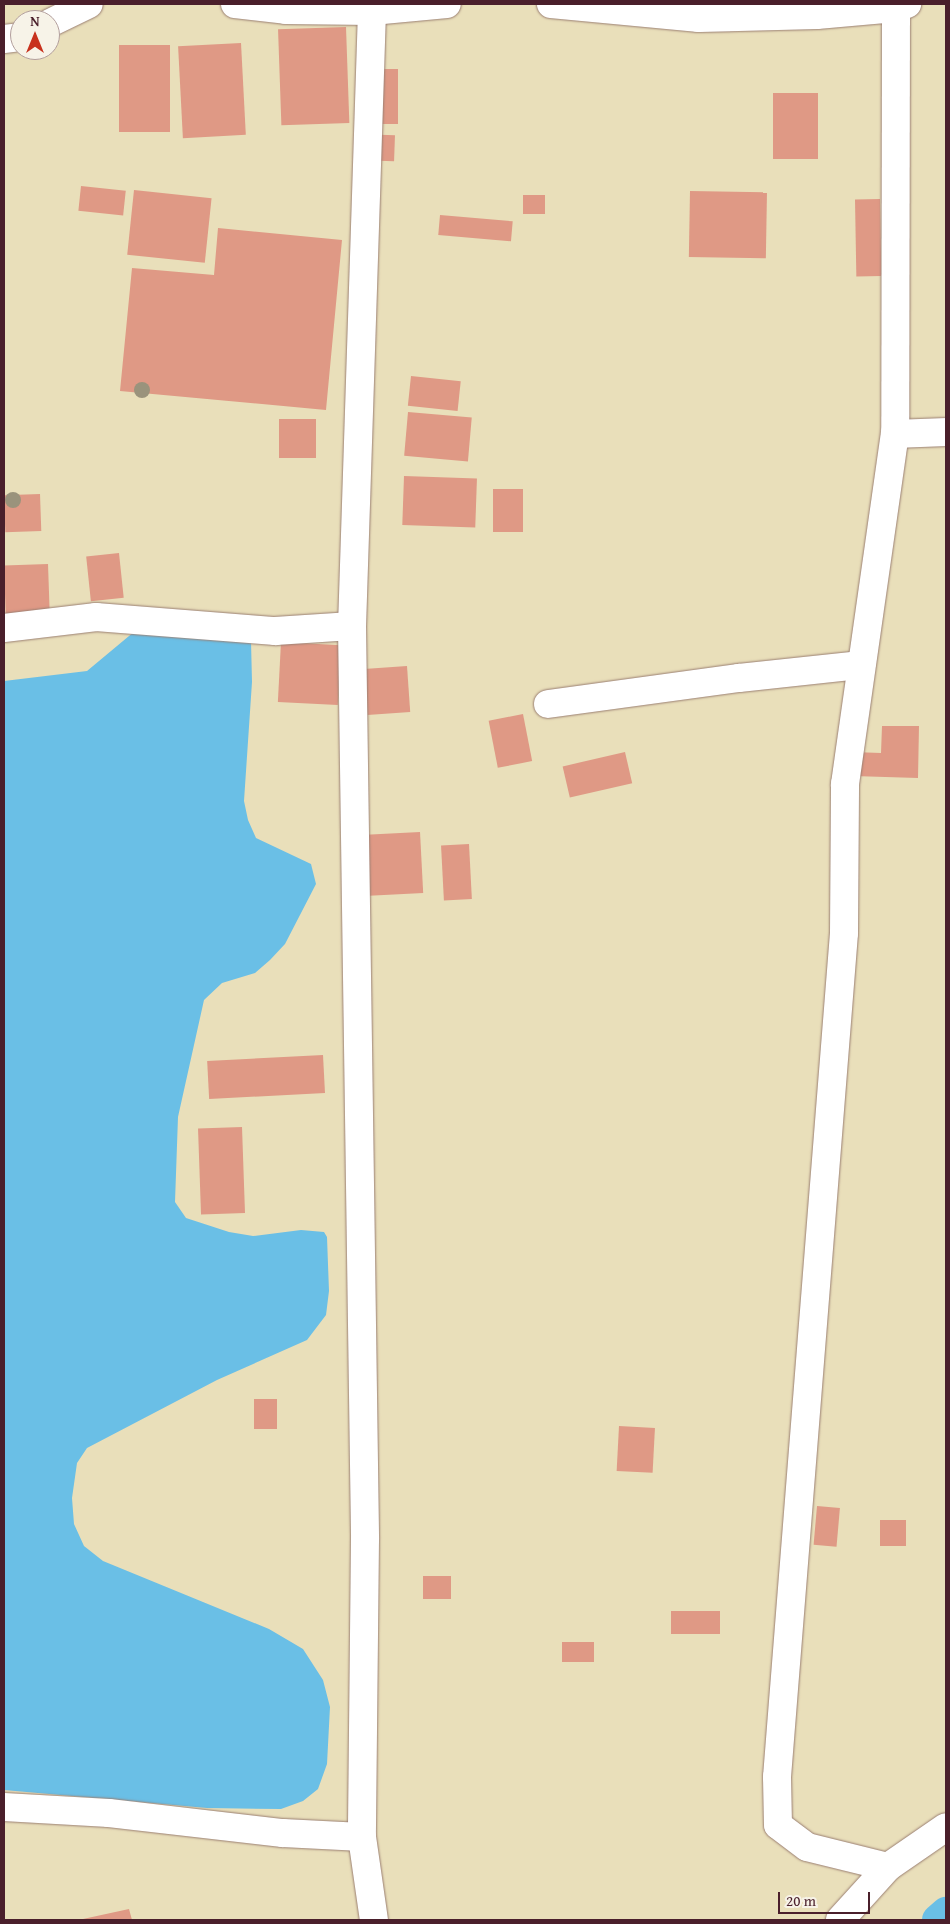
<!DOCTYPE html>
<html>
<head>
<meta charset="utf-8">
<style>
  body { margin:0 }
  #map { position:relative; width:950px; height:1924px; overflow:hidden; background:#e9dfba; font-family:"Gentium Book Plus",serif }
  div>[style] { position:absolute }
  .water>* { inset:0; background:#6abfe6 }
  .canal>* { height:32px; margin:-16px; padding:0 16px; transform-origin:16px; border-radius:16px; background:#6abfe6 }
  .building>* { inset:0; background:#df9985; transform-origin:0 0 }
  .roads { filter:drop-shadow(0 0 1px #9a7f72) drop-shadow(0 0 1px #9a7f72) }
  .minor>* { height:28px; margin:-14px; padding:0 14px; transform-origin:14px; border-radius:14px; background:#fff }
  .trees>* { width:16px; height:16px; margin:-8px; border-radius:50%; background:#9a937c }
  span { translate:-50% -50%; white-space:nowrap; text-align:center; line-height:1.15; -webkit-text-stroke:5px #f7f3e8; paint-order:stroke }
  .frame { position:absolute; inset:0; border:5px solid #4a1f2b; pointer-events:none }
  .north { position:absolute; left:10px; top:10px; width:50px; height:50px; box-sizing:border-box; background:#f7f3e8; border:1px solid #b29e9c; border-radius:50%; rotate:0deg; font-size:14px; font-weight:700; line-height:20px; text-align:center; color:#4a1f2b }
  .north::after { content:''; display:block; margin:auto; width:18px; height:22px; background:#c8321e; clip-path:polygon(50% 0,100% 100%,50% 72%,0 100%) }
  .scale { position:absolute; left:778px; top:1892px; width:92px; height:22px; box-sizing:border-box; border:2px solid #4a1f2b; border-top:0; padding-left:6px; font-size:15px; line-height:18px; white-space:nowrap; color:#4a1f2b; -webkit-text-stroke:4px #f7f3e8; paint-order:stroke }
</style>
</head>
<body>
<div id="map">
  <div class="water">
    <div style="clip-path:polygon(135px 631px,251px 641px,252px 682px,244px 801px,248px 820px,256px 838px,311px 864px,316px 884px,285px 944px,270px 960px,255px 973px,222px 983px,204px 1000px,178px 1117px,175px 1202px,186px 1218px,229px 1232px,253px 1236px,301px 1230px,324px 1232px,327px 1237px,329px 1291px,326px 1315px,307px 1340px,217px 1380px,87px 1448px,77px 1463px,72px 1498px,74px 1524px,84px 1546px,103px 1561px,269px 1629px,303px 1649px,323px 1680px,330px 1707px,327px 1764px,318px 1789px,303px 1801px,281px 1809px,207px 1808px,4px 1790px,4px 681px,87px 671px)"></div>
  </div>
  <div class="canal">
    <div style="left:938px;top:1920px;width:11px;rotate:-41deg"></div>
  </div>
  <div class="building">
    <div style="left:346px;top:27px;width:96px;height:68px;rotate:88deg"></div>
    <div style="left:241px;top:43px;width:92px;height:63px;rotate:87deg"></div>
    <div style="left:170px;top:45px;width:87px;height:51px;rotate:90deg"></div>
    <div style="left:360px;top:69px;width:38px;height:55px"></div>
    <div style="left:773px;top:93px;width:45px;height:66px"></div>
    <div style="left:358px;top:134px;width:37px;height:26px;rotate:2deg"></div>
    <div style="left:81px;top:186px;width:45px;height:25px;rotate:6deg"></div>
    <div style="left:134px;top:190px;width:78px;height:65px;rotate:6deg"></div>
    <div style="left:690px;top:191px;width:77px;height:66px;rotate:1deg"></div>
    <div style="left:545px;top:195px;width:19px;height:22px;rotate:90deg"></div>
    <div style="left:880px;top:199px;width:77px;height:25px;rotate:89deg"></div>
    <div style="left:440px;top:215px;width:73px;height:20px;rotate:5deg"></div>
    <div style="clip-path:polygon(218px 228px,342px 240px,326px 410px,120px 391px,132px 268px,214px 275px)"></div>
    <div style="left:411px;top:376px;width:50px;height:30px;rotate:6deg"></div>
    <div style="left:408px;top:412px;width:64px;height:44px;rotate:5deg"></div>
    <div style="left:279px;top:419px;width:37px;height:39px"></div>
    <div style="left:404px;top:476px;width:73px;height:49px;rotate:2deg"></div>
    <div style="left:493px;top:489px;width:30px;height:43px"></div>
    <div style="left:40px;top:494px;width:37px;height:36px;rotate:88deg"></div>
    <div style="left:119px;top:553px;width:45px;height:33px;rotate:84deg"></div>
    <div style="left:48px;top:564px;width:49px;height:44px;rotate:88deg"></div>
    <div style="left:281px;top:642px;width:60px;height:60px;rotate:3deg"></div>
    <div style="left:407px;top:666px;width:46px;height:43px;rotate:86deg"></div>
    <div style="left:523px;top:714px;width:48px;height:35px;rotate:79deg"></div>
    <div style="clip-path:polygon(882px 726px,919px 726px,918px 778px,853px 776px,853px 752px,881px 753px)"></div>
    <div style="left:625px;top:752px;width:32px;height:64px;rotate:77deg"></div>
    <div style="left:420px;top:832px;width:61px;height:59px;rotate:87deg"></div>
    <div style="left:469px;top:844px;width:55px;height:28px;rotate:87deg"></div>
    <div style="left:323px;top:1055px;width:38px;height:116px;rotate:87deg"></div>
    <div style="left:242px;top:1127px;width:86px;height:44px;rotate:88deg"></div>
    <div style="left:254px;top:1399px;width:23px;height:30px"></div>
    <div style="left:619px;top:1426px;width:36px;height:45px;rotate:3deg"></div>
    <div style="left:817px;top:1506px;width:23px;height:39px;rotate:5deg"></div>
    <div style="left:880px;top:1520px;width:26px;height:26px"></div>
    <div style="left:423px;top:1576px;width:28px;height:23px"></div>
    <div style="left:671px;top:1611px;width:49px;height:23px"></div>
    <div style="left:562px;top:1642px;width:32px;height:20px"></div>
    <div style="clip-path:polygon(129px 1909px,132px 1920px,83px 1920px,83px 1919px)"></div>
  </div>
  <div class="roads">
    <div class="minor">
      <div style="left:235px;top:4px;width:51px;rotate:6.7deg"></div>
      <div style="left:286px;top:10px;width:86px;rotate:0.7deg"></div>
      <div style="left:372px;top:11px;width:75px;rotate:-5.3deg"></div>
      <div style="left:551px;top:4px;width:149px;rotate:5.4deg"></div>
      <div style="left:699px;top:18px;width:118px;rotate:-1.5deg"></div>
      <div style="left:817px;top:15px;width:79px;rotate:-5.1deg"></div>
      <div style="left:896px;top:8px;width:12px;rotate:-20deg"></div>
      <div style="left:896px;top:8px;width:426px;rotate:90.1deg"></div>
      <div style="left:895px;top:434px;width:51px;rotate:-2.2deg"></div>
      <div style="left:372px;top:11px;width:615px;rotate:91.86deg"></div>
      <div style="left:352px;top:626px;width:913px;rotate:89.18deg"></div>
      <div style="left:365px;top:1539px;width:298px;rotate:90.6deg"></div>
      <div style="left:362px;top:1837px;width:84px;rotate:81.8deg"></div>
      <div style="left:50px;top:23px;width:43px;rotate:-26deg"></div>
      <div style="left:4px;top:39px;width:16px;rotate:-7deg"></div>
      <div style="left:4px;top:628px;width:93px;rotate:-6.8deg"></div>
      <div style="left:96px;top:617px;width:180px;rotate:4.5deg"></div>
      <div style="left:275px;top:631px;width:77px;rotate:-3.7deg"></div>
      <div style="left:548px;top:704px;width:193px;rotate:-7.8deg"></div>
      <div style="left:739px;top:678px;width:123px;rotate:-6.1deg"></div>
      <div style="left:4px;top:1807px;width:105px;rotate:3.3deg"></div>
      <div style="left:109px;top:1813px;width:175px;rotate:6.6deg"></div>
      <div style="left:283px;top:1833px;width:79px;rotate:2.9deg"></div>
      <div style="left:888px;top:1867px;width:83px;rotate:-166.1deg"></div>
      <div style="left:807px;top:1847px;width:36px;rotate:-143deg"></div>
      <div style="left:778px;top:1825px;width:48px;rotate:-91.2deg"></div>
      <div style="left:777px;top:1777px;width:847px;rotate:-85.46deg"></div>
      <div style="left:844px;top:933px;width:149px;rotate:-89.6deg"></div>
      <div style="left:845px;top:784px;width:354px;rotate:-81.9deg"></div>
      <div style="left:840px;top:1920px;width:72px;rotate:-47.8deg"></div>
      <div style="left:888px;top:1867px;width:70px;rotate:-34.6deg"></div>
    </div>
  </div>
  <div class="trees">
    <div style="left:142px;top:390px"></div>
    <div style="left:13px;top:500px"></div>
  </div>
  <div class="frame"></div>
  <div class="north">N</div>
  <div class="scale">20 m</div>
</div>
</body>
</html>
